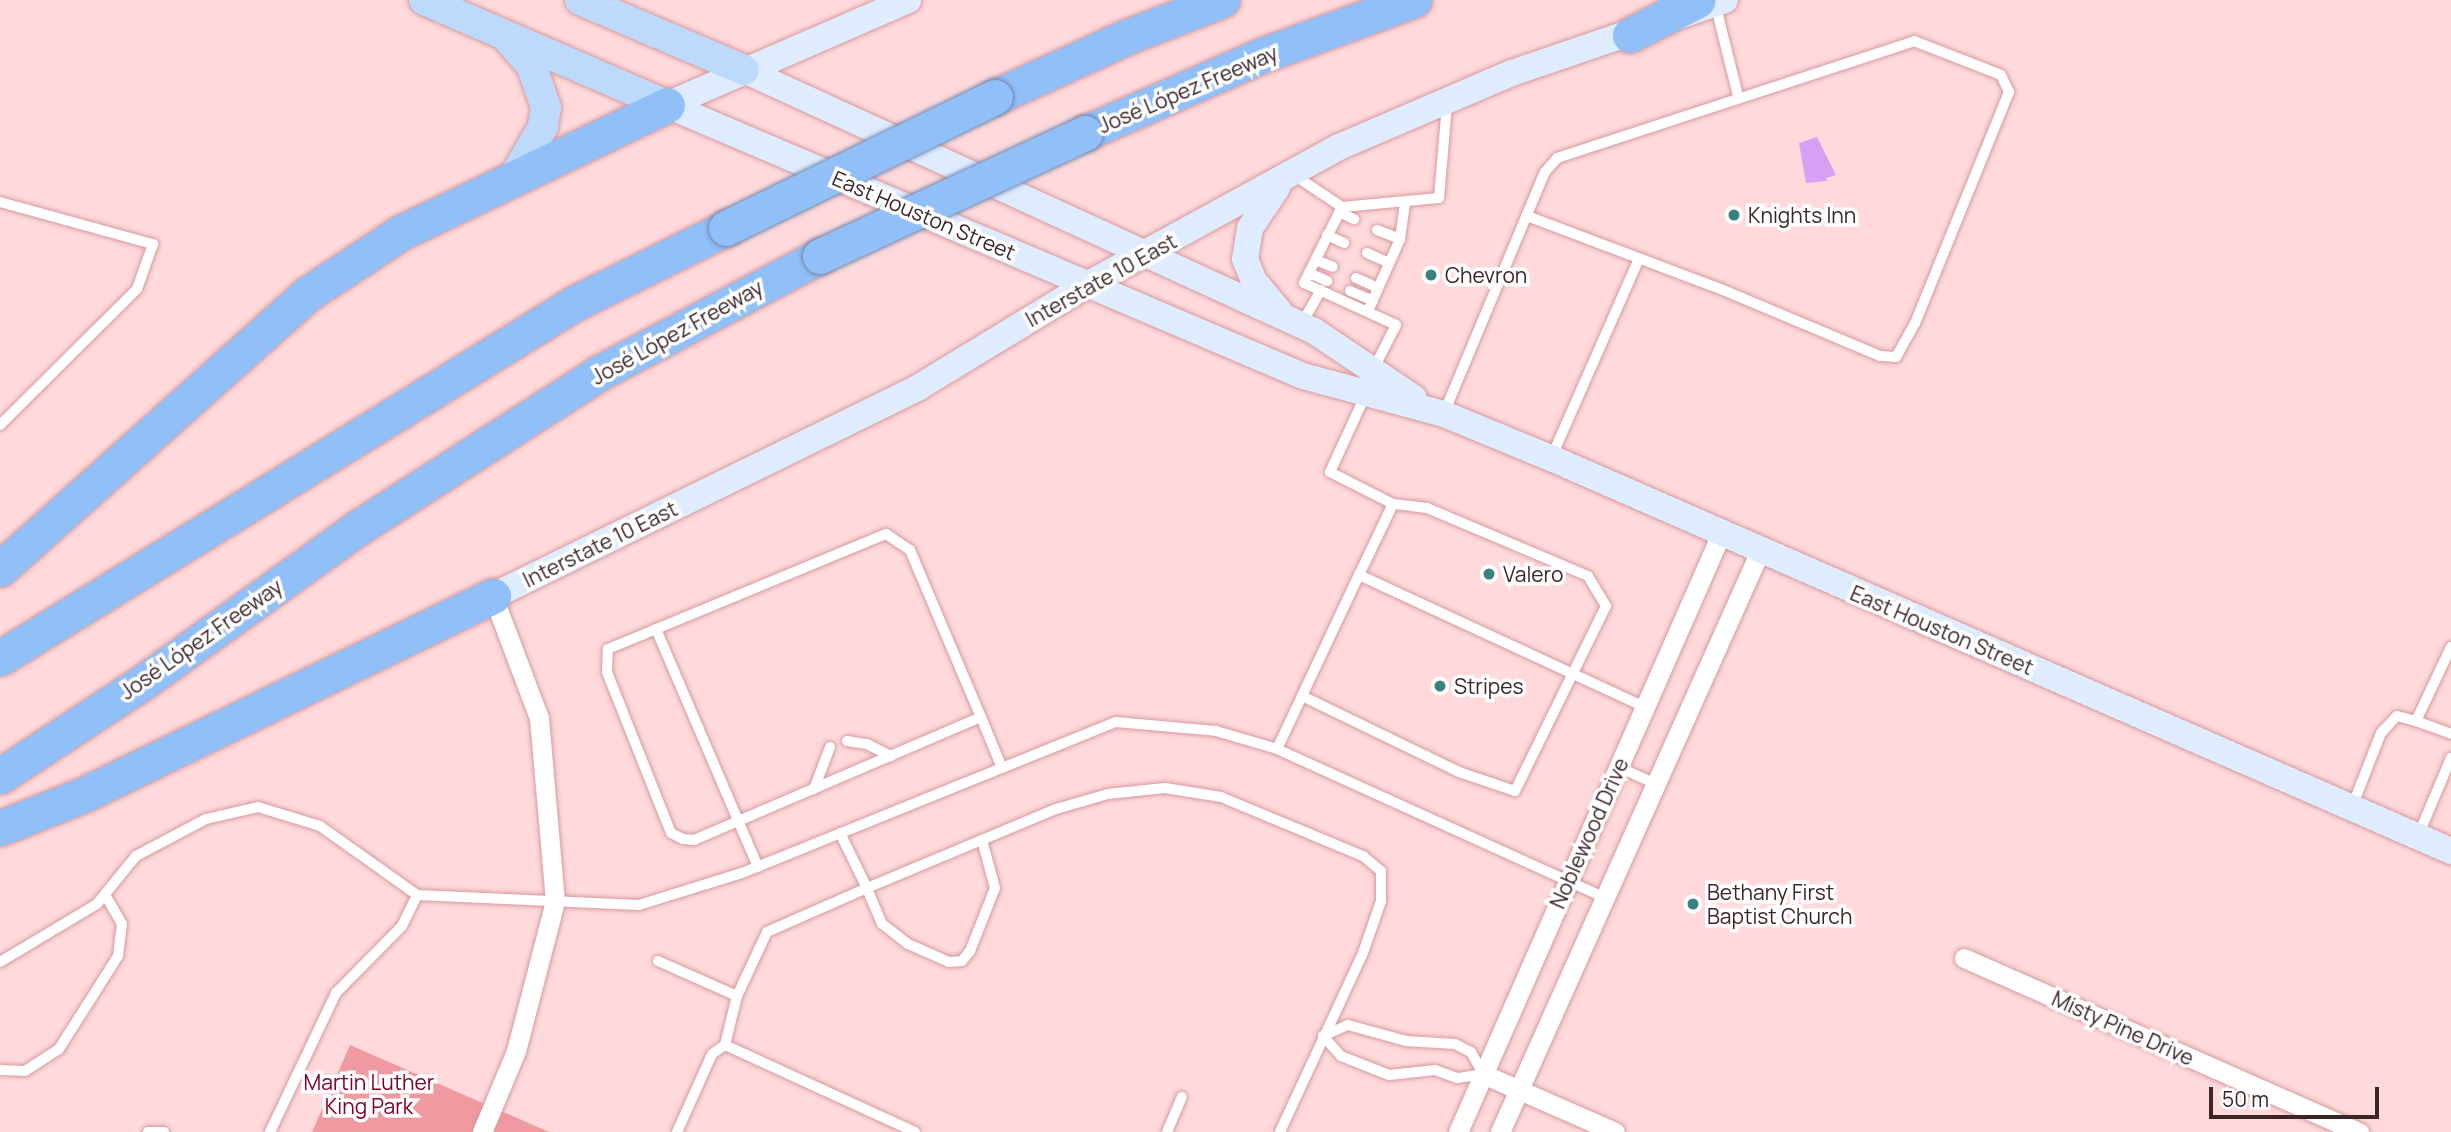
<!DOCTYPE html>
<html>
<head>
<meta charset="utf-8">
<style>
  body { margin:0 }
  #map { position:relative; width:2451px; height:1132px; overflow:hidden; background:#ffd9db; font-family:Manrope,sans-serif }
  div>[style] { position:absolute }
  .green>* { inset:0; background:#f099a1 }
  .water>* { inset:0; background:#d8a0f4 }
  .roads { filter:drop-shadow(0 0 2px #d69b9f) drop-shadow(0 0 2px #d69b9f) }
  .service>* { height:10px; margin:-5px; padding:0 5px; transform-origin:5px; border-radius:5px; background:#fff }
  .minor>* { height:19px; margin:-9.5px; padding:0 9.5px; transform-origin:9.5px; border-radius:9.5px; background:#fff }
  .secondary>* { height:26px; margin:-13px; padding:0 13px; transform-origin:13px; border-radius:13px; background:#deecfd }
  .primary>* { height:30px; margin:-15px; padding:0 15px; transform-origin:15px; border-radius:15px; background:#bdd9fb }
  .motorway>* { height:35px; margin:-17.5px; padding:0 17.5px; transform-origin:17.5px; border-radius:17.5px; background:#91bff8 }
  .bridges { filter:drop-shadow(0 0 2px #7389ae) drop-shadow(0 0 2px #7389ae) }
  .motorway-bridge>* { height:35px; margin:-17.5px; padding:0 17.5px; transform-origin:17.5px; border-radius:17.5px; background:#91bff8 }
  .dots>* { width:19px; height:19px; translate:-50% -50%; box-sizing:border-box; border:4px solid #fff; border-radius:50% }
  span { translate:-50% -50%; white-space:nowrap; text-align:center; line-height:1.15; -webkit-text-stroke:7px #fff; paint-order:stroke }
  .street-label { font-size:21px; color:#3b2426 }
  .poi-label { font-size:21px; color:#3b2426 }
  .left { translate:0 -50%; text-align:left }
  .park-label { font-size:21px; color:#810029 }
  .scale { position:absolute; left:2209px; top:1087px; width:170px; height:32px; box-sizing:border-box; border:4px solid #3b2426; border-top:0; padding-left:9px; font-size:21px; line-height:24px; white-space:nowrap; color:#3b2426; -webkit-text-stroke:5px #fff; paint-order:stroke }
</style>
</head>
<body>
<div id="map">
  <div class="green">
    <div style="clip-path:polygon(350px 1045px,549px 1132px,312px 1132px)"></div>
  </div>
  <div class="water">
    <div style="clip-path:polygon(1817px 137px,1836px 175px,1826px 178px,1827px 181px,1806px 183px,1799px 143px)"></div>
  </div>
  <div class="roads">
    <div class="service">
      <div style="left:1715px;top:3px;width:96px;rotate:76.1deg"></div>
      <div style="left:1294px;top:175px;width:58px;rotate:33.7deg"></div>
      <div style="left:1342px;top:207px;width:97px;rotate:-5.3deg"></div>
      <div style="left:1439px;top:198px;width:93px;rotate:-85.1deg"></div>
      <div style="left:0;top:202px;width:159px;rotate:15.4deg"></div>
      <div style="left:153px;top:244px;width:48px;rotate:109.6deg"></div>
      <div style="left:137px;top:289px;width:193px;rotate:135.2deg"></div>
      <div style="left:1342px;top:207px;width:85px;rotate:116.6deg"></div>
      <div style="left:1304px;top:283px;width:101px;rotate:24.5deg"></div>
      <div style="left:1396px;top:325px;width:48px;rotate:117.1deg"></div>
      <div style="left:1339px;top:212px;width:17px;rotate:25deg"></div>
      <div style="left:1377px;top:230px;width:25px;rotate:21deg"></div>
      <div style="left:1327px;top:235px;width:19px;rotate:25deg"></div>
      <div style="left:1367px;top:253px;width:24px;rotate:24deg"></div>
      <div style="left:1316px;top:260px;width:18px;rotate:22deg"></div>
      <div style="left:1309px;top:273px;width:20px;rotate:24deg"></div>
      <div style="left:1356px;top:278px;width:24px;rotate:24deg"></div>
      <div style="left:1350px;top:291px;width:25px;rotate:23deg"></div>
      <div style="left:1368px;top:311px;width:79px;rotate:-66deg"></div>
      <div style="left:1400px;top:239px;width:37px;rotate:-82deg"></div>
      <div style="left:1302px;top:323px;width:38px;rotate:-60deg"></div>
      <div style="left:1365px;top:396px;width:84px;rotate:114.7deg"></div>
      <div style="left:1330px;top:472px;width:71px;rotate:26.9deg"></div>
      <div style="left:1393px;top:504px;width:79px;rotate:115.6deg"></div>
      <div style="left:1359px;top:575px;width:315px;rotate:24.8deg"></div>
      <div style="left:1444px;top:413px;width:261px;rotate:-67.3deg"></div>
      <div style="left:1545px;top:172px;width:18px;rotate:-49deg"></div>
      <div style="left:1557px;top:158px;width:376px;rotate:-18.1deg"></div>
      <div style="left:1914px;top:41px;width:93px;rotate:21.3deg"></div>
      <div style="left:2001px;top:75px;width:19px;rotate:65deg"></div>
      <div style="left:2009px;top:92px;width:249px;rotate:112.1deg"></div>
      <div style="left:1915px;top:323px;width:39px;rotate:119deg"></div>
      <div style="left:1896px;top:357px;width:16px;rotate:-176deg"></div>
      <div style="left:1880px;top:356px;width:170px;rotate:-157.2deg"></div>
      <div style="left:1723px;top:290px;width:210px;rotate:-159.3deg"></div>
      <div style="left:1552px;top:456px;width:213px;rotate:-66.2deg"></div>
      <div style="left:656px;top:629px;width:259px;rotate:66.8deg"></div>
      <div style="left:2451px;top:647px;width:82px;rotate:115.3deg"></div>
      <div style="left:2416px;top:721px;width:37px;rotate:20deg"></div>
      <div style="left:1302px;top:696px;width:174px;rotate:25.8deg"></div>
      <div style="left:1459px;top:772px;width:59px;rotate:18.7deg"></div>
      <div style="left:1515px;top:791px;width:206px;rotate:-63.8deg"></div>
      <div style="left:1606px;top:606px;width:35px;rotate:-121deg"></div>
      <div style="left:1588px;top:576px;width:175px;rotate:-157.1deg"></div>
      <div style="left:1427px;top:508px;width:34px;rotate:-173deg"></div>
      <div style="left:981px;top:717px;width:312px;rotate:156.8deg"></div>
      <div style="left:694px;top:840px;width:11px;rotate:-175deg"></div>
      <div style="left:683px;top:839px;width:13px;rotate:-153deg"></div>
      <div style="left:671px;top:833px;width:173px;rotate:-111.7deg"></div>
      <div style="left:607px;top:672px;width:23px;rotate:-88deg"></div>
      <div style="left:608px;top:649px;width:301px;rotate:-22.5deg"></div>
      <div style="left:886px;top:534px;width:29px;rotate:34deg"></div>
      <div style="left:910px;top:550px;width:181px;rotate:67deg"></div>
      <div style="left:981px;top:717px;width:55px;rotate:67.6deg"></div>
      <div style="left:847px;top:741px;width:20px;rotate:9deg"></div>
      <div style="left:867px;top:744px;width:27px;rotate:27deg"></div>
      <div style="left:1277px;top:749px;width:192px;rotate:-64.8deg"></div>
      <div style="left:1618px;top:767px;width:42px;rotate:24.1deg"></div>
      <div style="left:814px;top:789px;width:45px;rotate:-69.1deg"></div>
      <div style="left:2352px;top:807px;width:79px;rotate:-68.6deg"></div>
      <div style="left:2381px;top:733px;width:23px;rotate:-47deg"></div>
      <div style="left:2397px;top:716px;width:20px;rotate:15deg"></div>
      <div style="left:840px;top:833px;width:61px;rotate:63.9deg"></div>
      <div style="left:867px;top:888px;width:109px;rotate:156.3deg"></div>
      <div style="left:767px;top:932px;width:71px;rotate:115.1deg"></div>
      <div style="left:737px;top:996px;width:50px;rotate:103.8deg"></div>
      <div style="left:725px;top:1045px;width:209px;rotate:24.6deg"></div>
      <div style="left:2418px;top:836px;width:85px;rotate:-67.1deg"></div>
      <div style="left:982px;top:840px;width:50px;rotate:74.8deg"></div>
      <div style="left:995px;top:888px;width:68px;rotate:111.6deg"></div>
      <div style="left:970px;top:951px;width:13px;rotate:129deg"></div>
      <div style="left:962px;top:961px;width:13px;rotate:176deg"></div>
      <div style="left:949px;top:962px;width:45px;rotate:-156.3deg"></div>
      <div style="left:908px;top:944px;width:33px;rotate:-142deg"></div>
      <div style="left:882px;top:924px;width:39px;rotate:-113deg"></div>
      <div style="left:867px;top:888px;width:205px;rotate:-22.7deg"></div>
      <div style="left:1056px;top:809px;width:54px;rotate:-16.1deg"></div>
      <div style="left:1108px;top:794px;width:57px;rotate:-6deg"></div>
      <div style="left:1165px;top:788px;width:57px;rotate:9.1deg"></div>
      <div style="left:1221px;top:797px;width:154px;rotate:22.6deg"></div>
      <div style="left:1363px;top:856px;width:23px;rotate:40deg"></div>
      <div style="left:1381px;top:871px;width:30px;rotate:90deg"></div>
      <div style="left:1381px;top:901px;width:55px;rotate:109.1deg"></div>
      <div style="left:1363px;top:953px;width:197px;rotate:114.9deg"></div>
      <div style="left:658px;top:961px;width:86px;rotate:23.9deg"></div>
      <div style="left:0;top:962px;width:113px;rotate:-30.9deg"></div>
      <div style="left:97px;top:904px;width:62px;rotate:-50.9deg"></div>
      <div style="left:136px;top:856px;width:79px;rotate:-27.9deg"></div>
      <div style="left:206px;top:819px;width:53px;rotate:-13deg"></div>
      <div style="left:258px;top:807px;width:65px;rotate:17deg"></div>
      <div style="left:320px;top:826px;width:119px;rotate:35.4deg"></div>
      <div style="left:417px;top:895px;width:222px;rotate:2.6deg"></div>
      <div style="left:639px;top:905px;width:108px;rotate:-17.3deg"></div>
      <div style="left:742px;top:873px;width:403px;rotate:-22deg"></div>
      <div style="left:1116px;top:722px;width:100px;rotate:5.1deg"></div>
      <div style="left:1216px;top:731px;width:64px;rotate:16.4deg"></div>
      <div style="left:1277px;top:749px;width:360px;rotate:24.4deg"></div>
      <div style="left:1348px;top:1025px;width:60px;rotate:15.4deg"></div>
      <div style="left:1406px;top:1041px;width:49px;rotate:3.5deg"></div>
      <div style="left:1455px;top:1044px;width:18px;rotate:27deg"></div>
      <div style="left:1471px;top:1052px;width:25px;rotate:61deg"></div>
      <div style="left:1483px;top:1074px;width:26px;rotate:171deg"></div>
      <div style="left:1457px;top:1078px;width:23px;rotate:-160deg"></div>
      <div style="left:1435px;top:1070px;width:46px;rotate:173.8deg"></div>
      <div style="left:1389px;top:1075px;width:52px;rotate:-158.4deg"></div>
      <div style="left:1341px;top:1056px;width:27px;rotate:-132deg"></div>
      <div style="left:1323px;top:1036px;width:27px;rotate:-24deg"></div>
      <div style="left:0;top:1070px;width:25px;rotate:2deg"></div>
      <div style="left:25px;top:1071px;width:40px;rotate:-32.9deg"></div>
      <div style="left:59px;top:1049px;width:110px;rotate:-57.6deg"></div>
      <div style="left:118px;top:956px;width:32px;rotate:-83deg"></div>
      <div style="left:122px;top:924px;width:34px;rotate:-120deg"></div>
      <div style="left:148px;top:1132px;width:16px"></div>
      <div style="left:270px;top:1132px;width:154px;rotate:-64.6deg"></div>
      <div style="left:336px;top:993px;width:94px;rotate:-45.4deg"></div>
      <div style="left:402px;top:926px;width:34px;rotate:-64deg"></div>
      <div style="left:677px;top:1132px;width:85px;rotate:-65.8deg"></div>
      <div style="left:712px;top:1054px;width:16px;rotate:-35deg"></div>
      <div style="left:1167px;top:1132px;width:38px;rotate:-67deg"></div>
    </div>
    <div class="minor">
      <div style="left:1964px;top:958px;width:432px;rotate:23.8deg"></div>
      <div style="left:1483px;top:1074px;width:144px;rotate:23.7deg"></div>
      <div style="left:482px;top:1132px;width:88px;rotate:-67.2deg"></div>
      <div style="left:516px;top:1051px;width:155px;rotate:-75.4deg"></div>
      <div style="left:555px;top:901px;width:184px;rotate:-95deg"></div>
      <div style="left:539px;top:718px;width:130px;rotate:-110.7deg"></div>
      <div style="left:1458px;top:1132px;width:653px;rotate:-66.26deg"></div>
      <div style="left:1500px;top:1132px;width:637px;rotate:-65.89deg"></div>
    </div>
    <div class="secondary">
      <div style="left:744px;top:70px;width:627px;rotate:24.6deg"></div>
      <div style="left:1314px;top:331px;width:120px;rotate:33.8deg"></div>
      <div style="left:667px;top:105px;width:691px;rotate:23.08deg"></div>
      <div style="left:1303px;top:376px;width:146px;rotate:15.1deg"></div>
      <div style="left:1444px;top:414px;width:116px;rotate:22.4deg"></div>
      <div style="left:1551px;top:458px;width:982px;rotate:23.59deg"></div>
      <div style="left:667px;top:105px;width:263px;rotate:-23.5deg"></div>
      <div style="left:1277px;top:188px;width:48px;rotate:124deg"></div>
      <div style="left:1250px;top:228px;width:31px;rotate:99deg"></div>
      <div style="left:1245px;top:259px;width:24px;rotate:68deg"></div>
      <div style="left:1254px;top:281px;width:39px;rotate:50deg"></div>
      <div style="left:493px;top:596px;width:475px;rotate:-26.1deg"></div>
      <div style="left:919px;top:387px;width:194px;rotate:-31.3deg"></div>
      <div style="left:1085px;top:286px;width:290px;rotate:-28.7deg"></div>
      <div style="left:1339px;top:147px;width:188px;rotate:-23.2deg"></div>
      <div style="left:1512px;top:73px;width:225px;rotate:-18.9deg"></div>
    </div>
    <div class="primary">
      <div style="left:424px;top:0;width:265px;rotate:23.4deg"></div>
      <div style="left:580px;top:0;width:178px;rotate:23.1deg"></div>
      <div style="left:509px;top:40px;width:33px;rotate:49deg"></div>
      <div style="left:531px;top:65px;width:45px;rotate:70.3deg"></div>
      <div style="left:546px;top:107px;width:20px;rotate:99deg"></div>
      <div style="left:543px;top:127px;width:56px;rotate:120.3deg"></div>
    </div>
    <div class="motorway">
      <div style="left:1630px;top:35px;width:76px;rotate:-27.2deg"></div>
      <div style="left:995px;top:97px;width:147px;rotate:-24.5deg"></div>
      <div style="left:1129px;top:36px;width:100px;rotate:-21.2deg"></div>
      <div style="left:1085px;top:133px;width:191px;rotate:-23.7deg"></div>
      <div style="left:1260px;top:56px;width:164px;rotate:-20deg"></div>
      <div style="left:0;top:569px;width:411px;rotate:-41.8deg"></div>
      <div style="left:306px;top:295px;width:113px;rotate:-33.4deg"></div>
      <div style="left:400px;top:233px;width:296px;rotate:-25.6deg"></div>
      <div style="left:0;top:658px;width:676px;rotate:-31.69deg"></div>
      <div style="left:575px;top:303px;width:169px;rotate:-26.4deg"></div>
      <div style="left:0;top:776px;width:175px;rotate:-33.3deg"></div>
      <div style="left:146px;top:680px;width:262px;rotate:-35.7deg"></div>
      <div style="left:359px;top:527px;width:283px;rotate:-32.7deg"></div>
      <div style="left:597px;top:374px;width:252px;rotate:-27.9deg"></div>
      <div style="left:0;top:828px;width:89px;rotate:-21.7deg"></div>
      <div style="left:83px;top:795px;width:456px;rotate:-25.9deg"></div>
    </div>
  </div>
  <div class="bridges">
    <div class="motorway-bridge">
      <div style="left:726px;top:228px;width:299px;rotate:-26deg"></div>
      <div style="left:820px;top:256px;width:292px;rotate:-24.9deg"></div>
    </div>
  </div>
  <div class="dots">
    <div style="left:1734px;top:215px;background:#398281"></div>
    <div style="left:1431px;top:275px;background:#398281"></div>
    <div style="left:1489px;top:574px;background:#398281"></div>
    <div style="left:1440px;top:686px;background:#398281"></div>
    <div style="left:1693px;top:904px;background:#398281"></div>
  </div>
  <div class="street-label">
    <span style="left:1188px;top:89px;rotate:-23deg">José López Freeway</span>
    <span style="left:924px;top:215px;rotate:23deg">East Houston Street</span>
    <span style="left:1101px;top:280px;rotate:-29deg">Interstate 10 East</span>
    <span style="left:677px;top:332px;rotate:-29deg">José López Freeway</span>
    <span style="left:600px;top:544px;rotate:-26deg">Interstate 10 East</span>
    <span style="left:1942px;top:630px;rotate:23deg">East Houston Street</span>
    <span style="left:201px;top:639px;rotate:-35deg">José López Freeway</span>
    <span style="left:1589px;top:833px;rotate:-66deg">Noblewood Drive</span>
    <span style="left:2123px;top:1028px;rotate:24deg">Misty Pine Drive</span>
  </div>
  <div class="poi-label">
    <span class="left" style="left:1748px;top:215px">Knights Inn</span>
    <span class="left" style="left:1445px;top:275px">Chevron</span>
    <span class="left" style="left:1503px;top:574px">Valero</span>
    <span class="left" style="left:1454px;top:686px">Stripes</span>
    <span class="left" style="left:1707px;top:904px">Bethany First<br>Baptist Church</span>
  </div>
  <div class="park-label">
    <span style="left:369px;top:1094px">Martin Luther<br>King Park</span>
  </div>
  <div class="scale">50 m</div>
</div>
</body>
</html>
